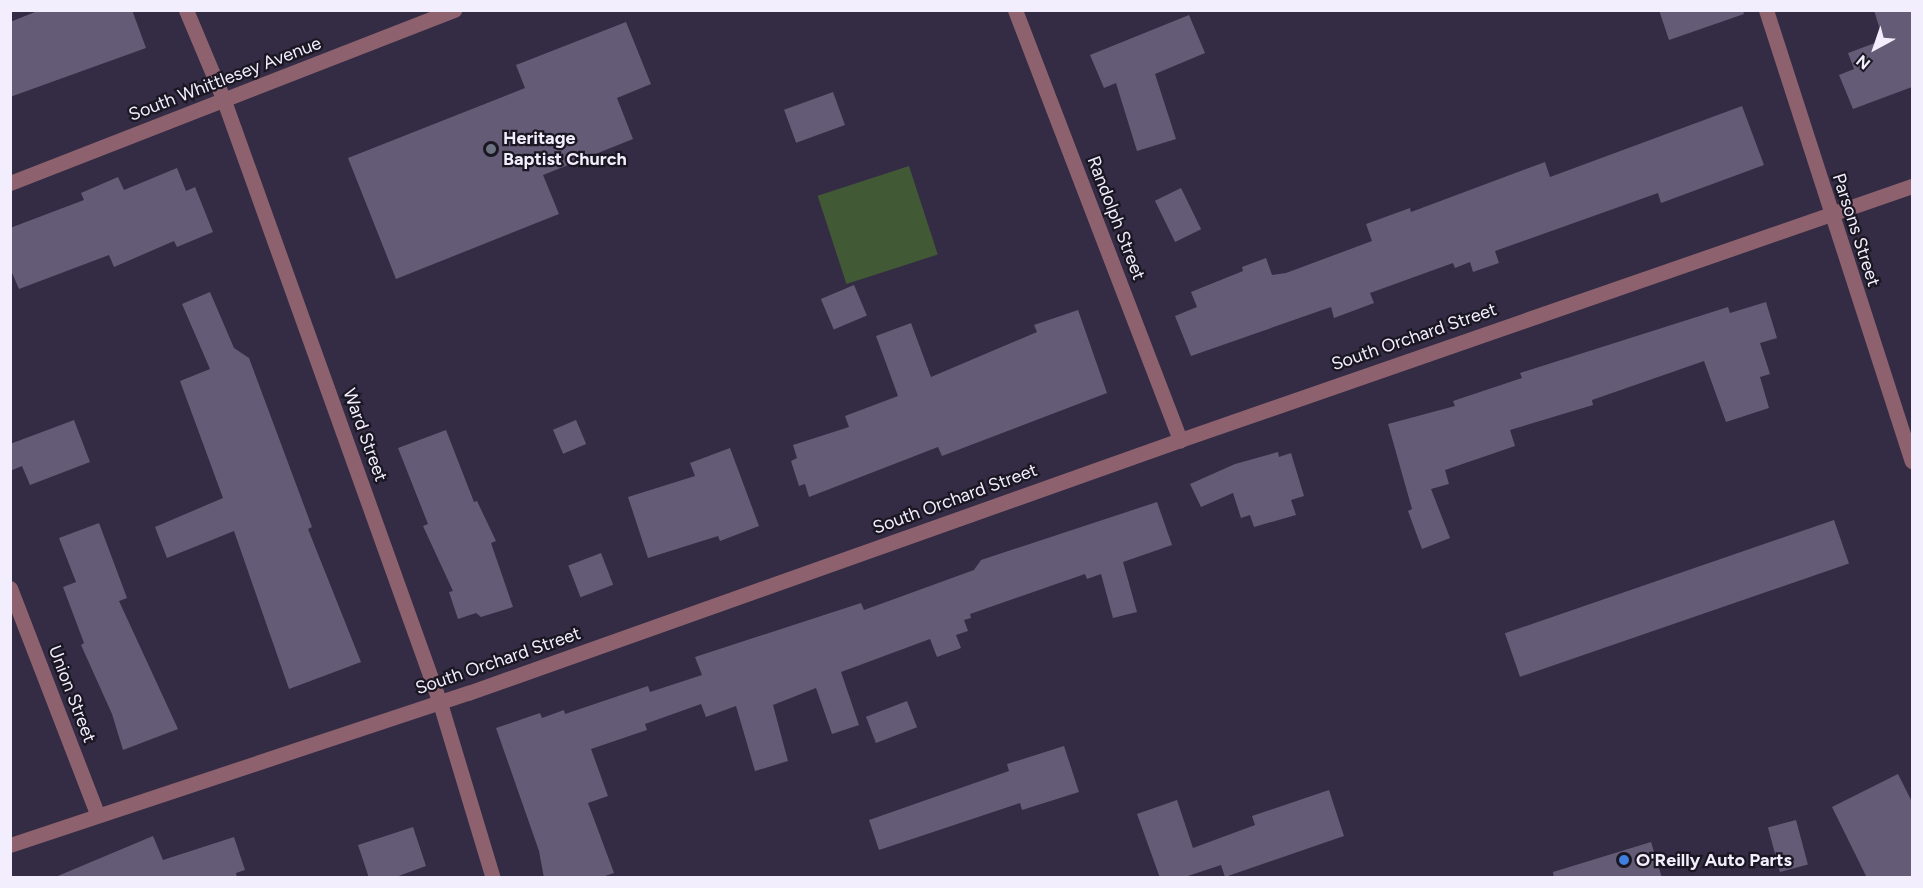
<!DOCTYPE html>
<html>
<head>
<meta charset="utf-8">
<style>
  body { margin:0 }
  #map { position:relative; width:1923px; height:888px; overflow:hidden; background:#342c44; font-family:Figtree,sans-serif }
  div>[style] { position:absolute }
  .green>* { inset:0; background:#415a35; transform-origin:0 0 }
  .building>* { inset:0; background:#645c77; transform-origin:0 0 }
  .minor>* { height:15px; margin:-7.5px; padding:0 7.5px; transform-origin:7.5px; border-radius:7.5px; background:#8d626e }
  .dots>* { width:16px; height:16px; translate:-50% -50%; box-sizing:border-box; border:3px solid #1a1722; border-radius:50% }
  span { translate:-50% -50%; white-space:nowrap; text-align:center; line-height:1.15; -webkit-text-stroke:4.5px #1a1722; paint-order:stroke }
  .street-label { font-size:18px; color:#f2eefe }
  .poi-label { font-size:18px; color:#f2eefe; font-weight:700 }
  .left { translate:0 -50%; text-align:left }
  .frame { position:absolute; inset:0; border:12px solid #f2eefe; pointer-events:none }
  .north { position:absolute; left:1845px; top:18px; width:60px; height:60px; -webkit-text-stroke:4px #1a1722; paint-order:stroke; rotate:220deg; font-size:16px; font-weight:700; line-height:24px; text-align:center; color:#f2eefe }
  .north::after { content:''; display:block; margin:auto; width:21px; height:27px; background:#f2eefe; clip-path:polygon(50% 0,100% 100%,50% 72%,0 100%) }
</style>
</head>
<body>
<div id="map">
  <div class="green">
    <div style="left:909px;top:166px;width:93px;height:96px;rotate:72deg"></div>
  </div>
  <div class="building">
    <div style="clip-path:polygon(40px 10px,132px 10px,146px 48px,10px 97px,10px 22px)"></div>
    <div style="clip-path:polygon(1659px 10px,1743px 10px,1744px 14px,1669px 40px)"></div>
    <div style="clip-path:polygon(1874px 10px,1912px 10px,1912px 87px,1853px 109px,1839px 75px,1854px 69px,1848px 53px,1883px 40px)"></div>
    <div style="clip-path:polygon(1189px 15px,1205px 53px,1155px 74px,1176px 139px,1137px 151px,1116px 83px,1104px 88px,1090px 55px)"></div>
    <div style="clip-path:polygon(626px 22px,651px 84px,617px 98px,633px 139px,543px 175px,559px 214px,396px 279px,348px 158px,525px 88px,516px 65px)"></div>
    <div style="left:833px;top:92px;width:35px;height:52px;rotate:70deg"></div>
    <div style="clip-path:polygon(1742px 106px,1764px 165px,1661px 203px,1658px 193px,1495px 251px,1499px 263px,1473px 272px,1470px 262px,1455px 268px,1453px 263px,1370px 293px,1374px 303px,1334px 318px,1331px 307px,1191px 356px,1175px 316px,1197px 307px,1191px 292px,1243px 271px,1242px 267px,1266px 258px,1272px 275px,1286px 273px,1372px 241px,1366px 224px,1410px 208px,1411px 212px,1545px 162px,1550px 177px)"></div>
    <div style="clip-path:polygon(177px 168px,186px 191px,195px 187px,213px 232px,177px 247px,174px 241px,114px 267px,109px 255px,19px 289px,10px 268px,10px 228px,84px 200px,81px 193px,118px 177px,124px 190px)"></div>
    <div style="left:1181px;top:188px;width:46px;height:29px;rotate:64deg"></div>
    <div style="left:854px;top:285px;width:33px;height:36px;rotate:67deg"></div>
    <div style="clip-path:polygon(210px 292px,234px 348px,249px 358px,312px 527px,308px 529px,361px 662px,289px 689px,234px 531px,167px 558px,155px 527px,223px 498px,180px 381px,210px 369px,182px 304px)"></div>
    <div style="clip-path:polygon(1766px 302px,1777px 338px,1760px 343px,1770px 374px,1760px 377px,1769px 408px,1726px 422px,1704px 361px,1592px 400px,1593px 405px,1510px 430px,1515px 446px,1445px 470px,1449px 484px,1431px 489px,1450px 538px,1422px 549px,1408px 511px,1412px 509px,1388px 424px,1455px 406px,1453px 401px,1522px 378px,1520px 373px,1728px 307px,1730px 313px)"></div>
    <div style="clip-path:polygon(1078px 310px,1107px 393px,942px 456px,938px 447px,809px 497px,805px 484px,799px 486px,791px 461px,797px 458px,793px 445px,849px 427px,845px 416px,898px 396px,876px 336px,911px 323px,931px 377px,1037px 332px,1034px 325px)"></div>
    <div style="clip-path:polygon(74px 420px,90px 462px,30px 485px,22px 466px,10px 471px,10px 444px)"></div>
    <div style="left:576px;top:420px;width:26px;height:25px;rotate:67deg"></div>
    <div style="clip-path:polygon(446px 430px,474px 502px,477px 501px,496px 541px,491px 543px,513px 607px,481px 617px,476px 613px,458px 619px,449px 592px,453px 591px,423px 526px,428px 524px,398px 448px)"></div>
    <div style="clip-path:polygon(730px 448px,759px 526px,720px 541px,718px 536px,648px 558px,628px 497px,695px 476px,690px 463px)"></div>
    <div style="clip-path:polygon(1278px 452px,1279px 457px,1291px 453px,1304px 496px,1291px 500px,1296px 515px,1254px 527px,1250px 515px,1241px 518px,1233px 493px,1201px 507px,1190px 484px,1235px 464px)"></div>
    <div style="clip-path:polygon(1157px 502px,1172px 545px,1123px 562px,1137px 612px,1113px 618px,1101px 574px,1087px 579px,1085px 574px,970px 614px,971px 618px,964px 620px,968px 631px,956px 635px,961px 648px,937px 657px,930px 639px,841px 672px,859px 725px,832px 734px,816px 688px,773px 705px,788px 761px,755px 771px,736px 706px,706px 717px,701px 704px,645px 724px,647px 730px,591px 749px,608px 796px,588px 803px,614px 873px,599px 878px,544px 878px,539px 851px,496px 728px,540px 713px,542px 718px,564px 710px,565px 714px,648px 686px,650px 692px,702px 675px,695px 657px,861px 603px,864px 610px,974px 570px,981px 560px)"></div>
    <div style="left:1834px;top:520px;width:46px;height:348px;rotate:71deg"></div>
    <div style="clip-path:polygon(99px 523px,127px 598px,119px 601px,178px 729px,123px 750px,112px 714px,81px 645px,84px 643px,63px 587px,76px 582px,59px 538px)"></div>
    <div style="left:601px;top:553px;width:34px;height:35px;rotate:69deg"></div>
    <div style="left:907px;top:701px;width:28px;height:44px;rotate:69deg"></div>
    <div style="clip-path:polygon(1064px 746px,1079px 792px,1022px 810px,1020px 803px,879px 850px,869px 820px,1009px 771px,1007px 764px)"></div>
    <div style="clip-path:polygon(1898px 774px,1912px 802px,1912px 878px,1867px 878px,1832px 807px)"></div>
    <div style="clip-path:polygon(1329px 790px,1344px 836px,1225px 877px,1221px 865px,1182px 878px,1160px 878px,1137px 814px,1177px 800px,1193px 848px,1255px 825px,1252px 816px)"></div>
    <div style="left:1796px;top:820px;width:46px;height:29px;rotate:75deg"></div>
    <div style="clip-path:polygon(413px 827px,426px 866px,393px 878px,369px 878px,358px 845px)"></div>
    <div style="clip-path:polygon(153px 836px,163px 860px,234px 837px,245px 870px,236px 873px,237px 878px,53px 878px)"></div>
    <div style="clip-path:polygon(1651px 842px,1662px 878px,1554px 878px,1553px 872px)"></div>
  </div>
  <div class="minor">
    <div style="left:186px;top:10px;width:95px;rotate:67.2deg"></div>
    <div style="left:223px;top:98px;width:643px;rotate:70.27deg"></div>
    <div style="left:440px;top:703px;width:183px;rotate:73.2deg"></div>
    <div style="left:1015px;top:10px;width:461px;rotate:69deg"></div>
    <div style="left:1766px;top:10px;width:474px;rotate:72.1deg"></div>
    <div style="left:10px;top:183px;width:477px;rotate:-21.3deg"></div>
    <div style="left:10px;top:588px;width:242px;rotate:68.9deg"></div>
    <div style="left:10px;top:845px;width:483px;rotate:-18.4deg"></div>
    <div style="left:468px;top:693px;width:756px;rotate:-19.56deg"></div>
    <div style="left:1180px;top:440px;width:775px;rotate:-19.14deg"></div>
  </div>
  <div class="dots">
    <div style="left:491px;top:149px;background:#6b7280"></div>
    <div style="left:1624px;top:860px;background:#3f7fe0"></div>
  </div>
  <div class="street-label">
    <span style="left:225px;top:79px;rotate:-21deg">South Whittlesey Avenue</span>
    <span style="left:1116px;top:218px;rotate:69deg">Randolph Street</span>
    <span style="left:1856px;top:230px;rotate:72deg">Parsons Street</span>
    <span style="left:1414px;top:337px;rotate:-19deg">South Orchard Street</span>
    <span style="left:365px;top:435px;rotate:70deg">Ward Street</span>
    <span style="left:955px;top:499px;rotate:-20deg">South Orchard Street</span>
    <span style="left:498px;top:661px;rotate:-19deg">South Orchard Street</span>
    <span style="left:72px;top:694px;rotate:69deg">Union Street</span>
  </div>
  <div class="poi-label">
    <span class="left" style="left:503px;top:149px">Heritage<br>Baptist Church</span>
    <span class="left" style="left:1636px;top:860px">O'Reilly Auto Parts</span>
  </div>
  <div class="frame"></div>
  <div class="north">N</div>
</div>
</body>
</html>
